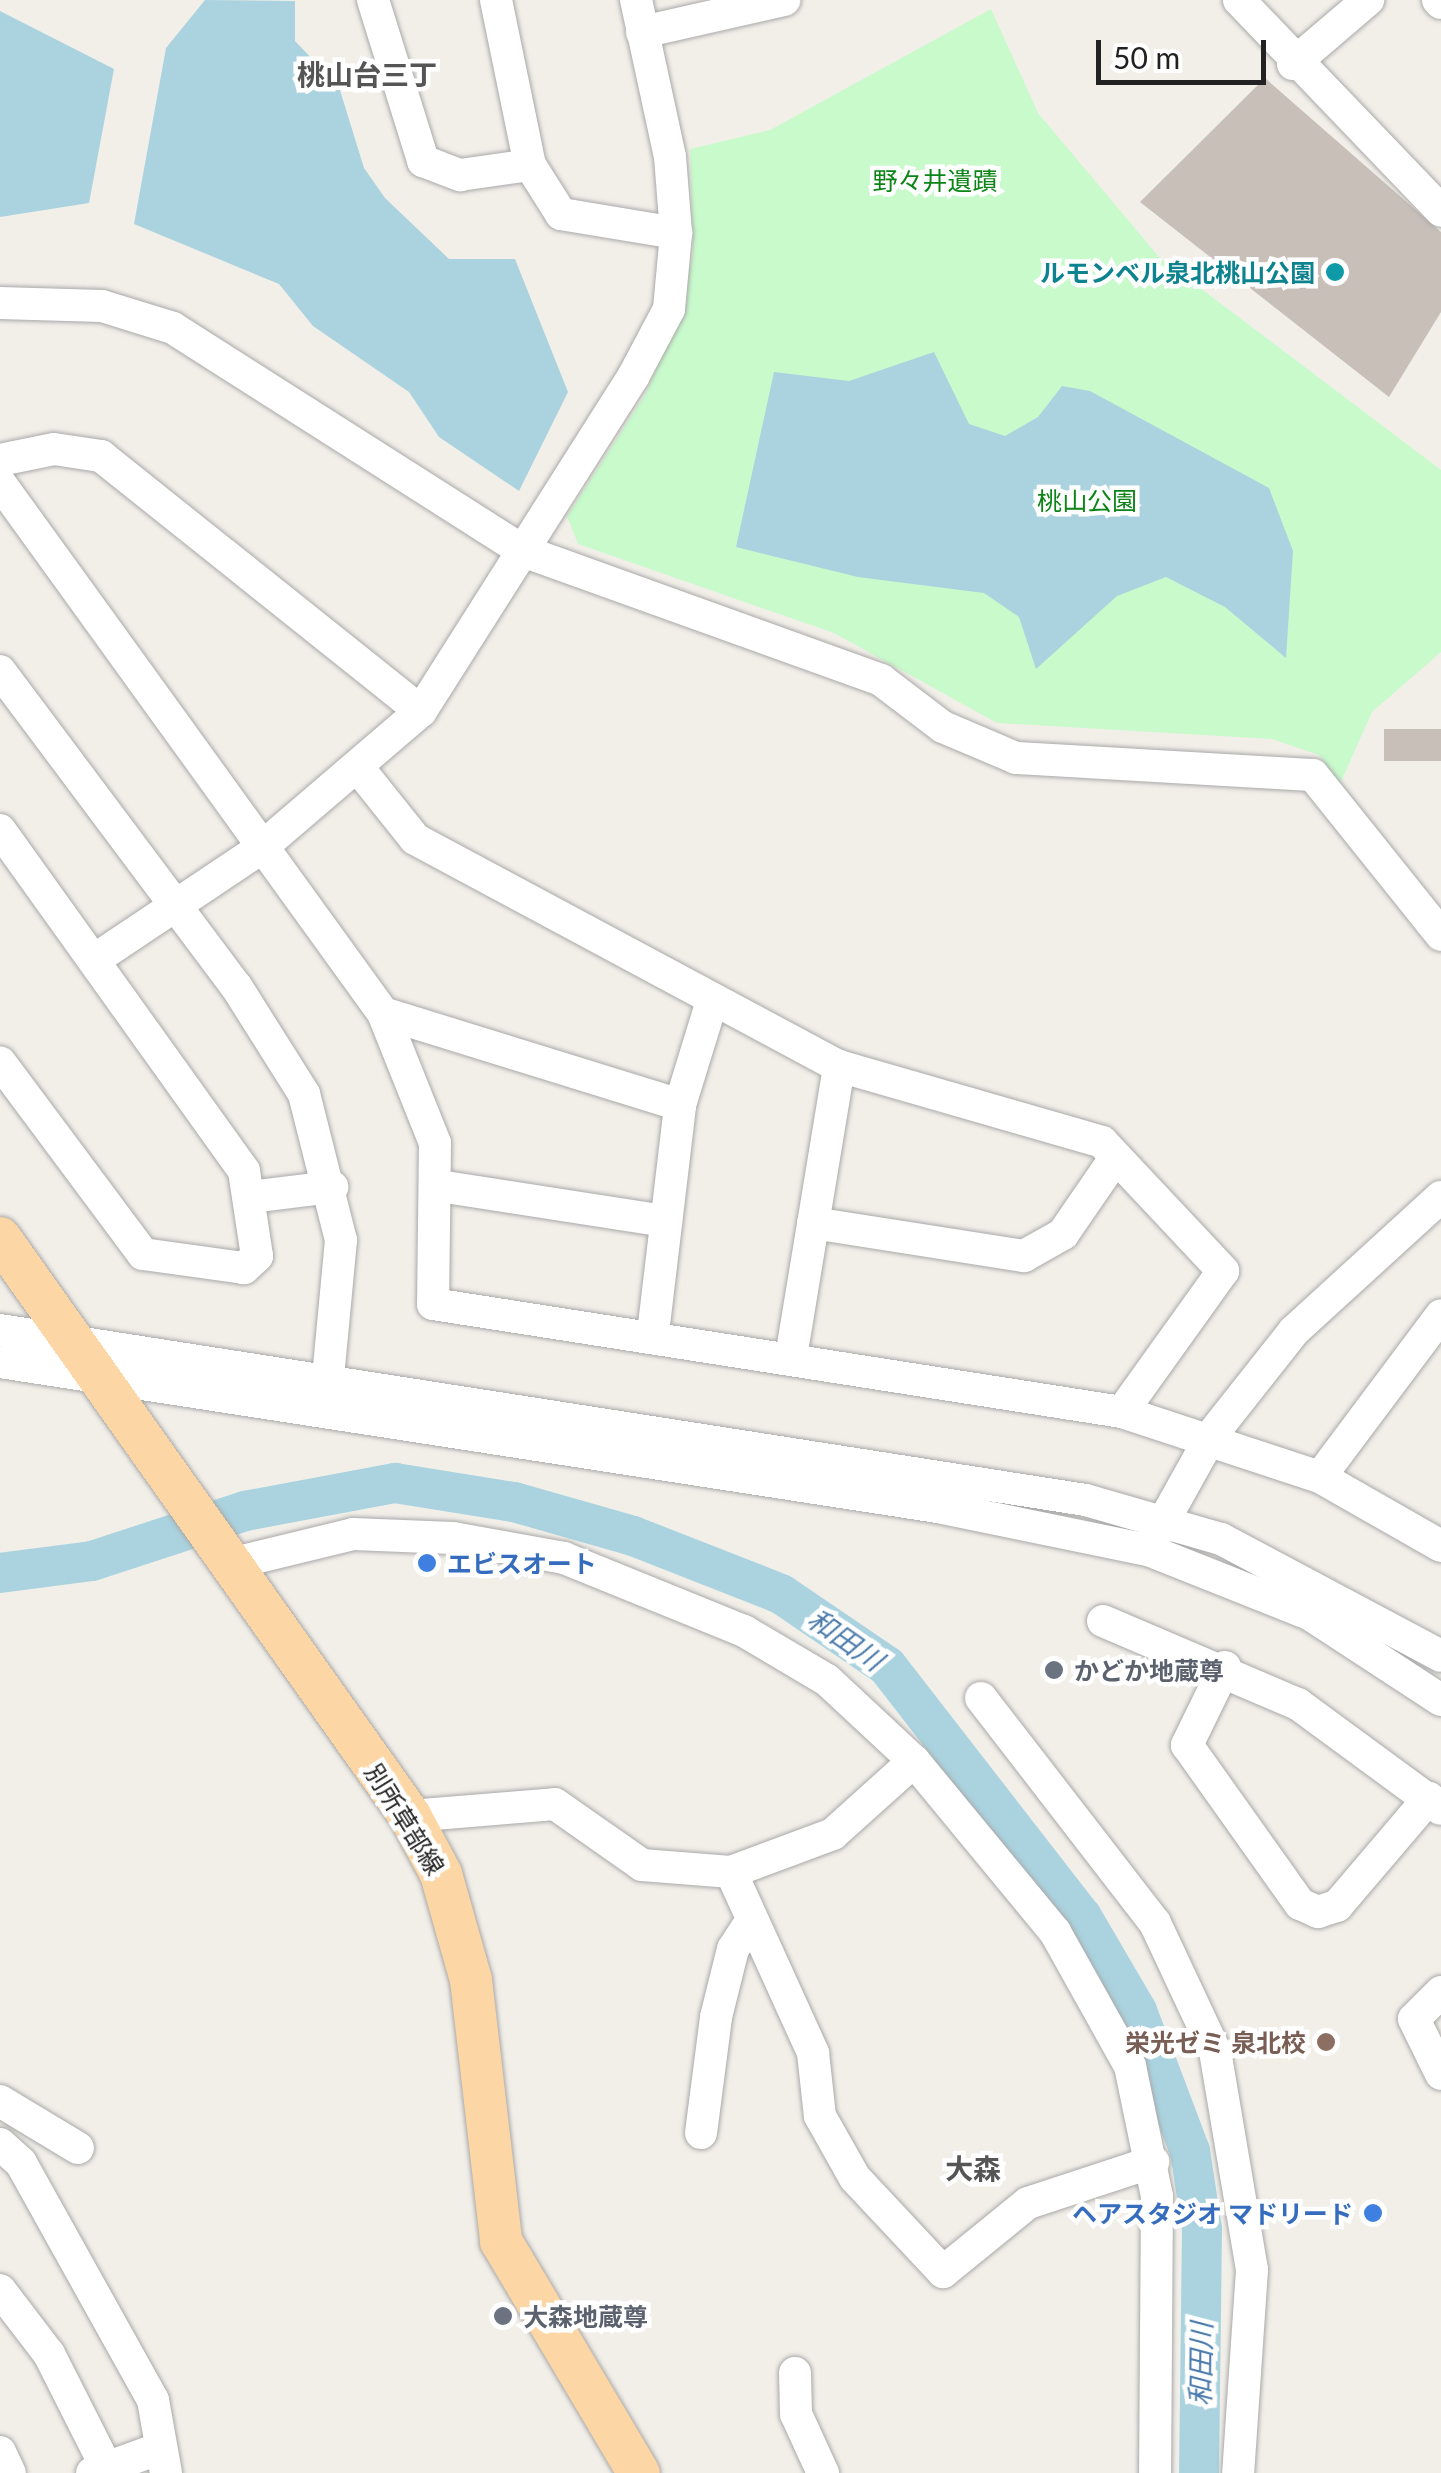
<!DOCTYPE html>
<html>
<head>
<meta charset="utf-8">
<style>
  body { margin:0 }
  #map { position:relative; width:1441px; height:2473px; overflow:hidden; background:#f2efe9; font-family:Lato,"Noto Sans JP",sans-serif }
  div>[style] { position:absolute }
  .park>* { inset:0; background:#c8facc }
  .water>* { inset:0; background:#aad3df }
  .river>* { height:40px; margin:-20px; padding:0 20px; transform-origin:20px; border-radius:20px; background:#aad3df }
  .building>* { inset:0; background:#c7bfb8; transform-origin:0 0 }
  .roads { filter:drop-shadow(0 0 2px #a9a9a9) drop-shadow(0 0 2px #a9a9a9) }
  .minor>* { height:32px; margin:-16px; padding:0 16px; transform-origin:16px; border-radius:16px; background:#fff }
  .major>* { height:42px; margin:-21px; padding:0 21px; transform-origin:21px; border-radius:21px; background:#fcd6a4 }
  .dots>* { width:28px; height:28px; translate:-50% -50%; box-sizing:border-box; border:5px solid #fff; border-radius:50% }
  span { translate:-50% -50%; white-space:nowrap; text-align:center; line-height:1.15; -webkit-text-stroke:9px #fff; paint-order:stroke }
  .park-label { font-size:25px; color:#0c8416 }
  .culture-label { font-size:25px; color:#0d838f; font-weight:700 }
  .right { translate:-100% -50%; text-align:right }
  .shop-label { font-size:25px; color:#366cbe; font-weight:700 }
  .left { translate:0 -50%; text-align:left }
  .worship-label { font-size:25px; color:#5b616d; font-weight:700 }
  .street-label { font-size:25px; color:#222 }
  .education-label { font-size:25px; color:#785e54; font-weight:700 }
  .neighbourhood-label { font-size:28px; color:#555; font-weight:700 }
  .water-label { font-size:28px; color:#4a7aab; font-style:italic }
  .scale { position:absolute; left:1096px; top:40px; width:170px; height:45px; box-sizing:border-box; border:5px solid #222; border-top:0; padding-left:12px; font-size:30px; line-height:35px; white-space:nowrap; color:#222; -webkit-text-stroke:8px #fff; paint-order:stroke }
</style>
</head>
<body>
<div id="map">
  <div class="park">
    <div style="clip-path:polygon(991px 9px,1038px 113px,1159px 257px,1441px 470px,1441px 652px,1372px 712px,1340px 784px,1319px 755px,1272px 739px,997px 723px,834px 633px,578px 544px,567px 516px,646px 393px,681px 310px,693px 253px,690px 149px,770px 130px)"></div>
  </div>
  <div class="water">
    <div style="clip-path:polygon(205px 0,295px 1px,295px 41px,339px 87px,364px 168px,385px 198px,449px 259px,515px 259px,568px 392px,519px 491px,439px 437px,409px 392px,313px 326px,279px 284px,134px 224px,166px 48px)"></div>
    <div style="clip-path:polygon(0 11px,114px 69px,89px 203px,0 217px)"></div>
    <div style="clip-path:polygon(934px 352px,969px 424px,1005px 436px,1038px 417px,1062px 386px,1090px 391px,1269px 488px,1293px 551px,1286px 658px,1225px 607px,1166px 577px,1117px 596px,1036px 669px,1019px 617px,984px 593px,858px 577px,736px 547px,774px 372px,849px 381px)"></div>
  </div>
  <div class="river">
    <div style="left:0;top:1573px;width:93px;rotate:-7.4deg"></div>
    <div style="left:92px;top:1561px;width:161px;rotate:-18.1deg"></div>
    <div style="left:245px;top:1511px;width:153px;rotate:-10.6deg"></div>
    <div style="left:395px;top:1483px;width:121px;rotate:9.1deg"></div>
    <div style="left:514px;top:1502px;width:124px;rotate:15.9deg"></div>
    <div style="left:633px;top:1536px;width:159px;rotate:21.4deg"></div>
    <div style="left:781px;top:1594px;width:128px;rotate:34.2deg"></div>
    <div style="left:887px;top:1666px;width:318px;rotate:52.2deg"></div>
    <div style="left:1082px;top:1917px;width:109px;rotate:59.7deg"></div>
    <div style="left:1137px;top:2011px;width:150px;rotate:69.3deg"></div>
    <div style="left:1190px;top:2151px;width:79px;rotate:81.3deg"></div>
    <div style="left:1202px;top:2229px;width:244px;rotate:90.7deg"></div>
  </div>
  <div class="building">
    <div style="clip-path:polygon(1265px 78px,1441px 232px,1441px 312px,1389px 397px,1140px 202px)"></div>
    <div style="left:1441px;top:729px;width:32px;height:57px;rotate:90deg"></div>
  </div>
  <div class="roads">
    <div class="minor">
      <div style="left:373px;top:0;width:169px;rotate:72.7deg"></div>
      <div style="left:423px;top:161px;width:40px;rotate:21deg"></div>
      <div style="left:460px;top:175px;width:71px;rotate:-8.1deg"></div>
      <div style="left:496px;top:0;width:168px;rotate:78.4deg"></div>
      <div style="left:530px;top:165px;width:58px;rotate:57.7deg"></div>
      <div style="left:561px;top:214px;width:117px;rotate:9.4deg"></div>
      <div style="left:1239px;top:0;width:292px;rotate:46.2deg"></div>
      <div style="left:1438px;top:0;width:4px;rotate:45deg"></div>
      <div style="left:642px;top:32px;width:146px;rotate:-12.7deg"></div>
      <div style="left:1293px;top:64px;width:99px;rotate:-40.5deg"></div>
      <div style="left:0;top:303px;width:102px;rotate:1.7deg"></div>
      <div style="left:102px;top:306px;width:74px;rotate:17.2deg"></div>
      <div style="left:173px;top:328px;width:415px;rotate:32.5deg"></div>
      <div style="left:523px;top:551px;width:381px;rotate:19.8deg"></div>
      <div style="left:881px;top:680px;width:78px;rotate:37.2deg"></div>
      <div style="left:943px;top:727px;width:79px;rotate:23deg"></div>
      <div style="left:1016px;top:758px;width:297px;rotate:3.3deg"></div>
      <div style="left:1313px;top:775px;width:205px;rotate:51.3deg"></div>
      <div style="left:0;top:460px;width:55px;rotate:-11.5deg"></div>
      <div style="left:54px;top:449px;width:48px;rotate:8.5deg"></div>
      <div style="left:101px;top:456px;width:409px;rotate:38.6deg"></div>
      <div style="left:0;top:483px;width:654px;rotate:54.15deg"></div>
      <div style="left:383px;top:1013px;width:140px;rotate:68.2deg"></div>
      <div style="left:435px;top:1143px;width:161px;rotate:90.7deg"></div>
      <div style="left:433px;top:1304px;width:697px;rotate:8.91deg"></div>
      <div style="left:1122px;top:1412px;width:208px;rotate:18.2deg"></div>
      <div style="left:1320px;top:1477px;width:139px;rotate:29.7deg"></div>
      <div style="left:0;top:671px;width:394px;rotate:53.2deg"></div>
      <div style="left:236px;top:986px;width:128px;rotate:57.8deg"></div>
      <div style="left:304px;top:1094px;width:151px;rotate:75.8deg"></div>
      <div style="left:341px;top:1240px;width:159px;rotate:95.4deg"></div>
      <div style="left:360px;top:770px;width:88px;rotate:51.4deg"></div>
      <div style="left:415px;top:839px;width:481px;rotate:28.2deg"></div>
      <div style="left:839px;top:1066px;width:274px;rotate:16.1deg"></div>
      <div style="left:1102px;top:1142px;width:177px;rotate:46.8deg"></div>
      <div style="left:1223px;top:1271px;width:173px;rotate:125.6deg"></div>
      <div style="left:0;top:830px;width:419px;rotate:54.4deg"></div>
      <div style="left:244px;top:1171px;width:86px;rotate:81.3deg"></div>
      <div style="left:257px;top:1256px;width:18px;rotate:137deg"></div>
      <div style="left:244px;top:1268px;width:102px;rotate:-172.1deg"></div>
      <div style="left:143px;top:1254px;width:239px;rotate:-126.7deg"></div>
      <div style="left:94px;top:960px;width:201px;rotate:-33.8deg"></div>
      <div style="left:261px;top:848px;width:211px;rotate:-40.6deg"></div>
      <div style="left:421px;top:711px;width:396px;rotate:-57.6deg"></div>
      <div style="left:633px;top:377px;width:77px;rotate:-62.1deg"></div>
      <div style="left:669px;top:309px;width:76px;rotate:-84.7deg"></div>
      <div style="left:676px;top:233px;width:76px;rotate:-94.5deg"></div>
      <div style="left:670px;top:157px;width:161px;rotate:-102.2deg"></div>
      <div style="left:383px;top:1013px;width:311px;rotate:17.2deg"></div>
      <div style="left:439px;top:1186px;width:230px;rotate:8.8deg"></div>
      <div style="left:250px;top:1197px;width:83px;rotate:-7deg"></div>
      <div style="left:813px;top:1223px;width:214px;rotate:8.9deg"></div>
      <div style="left:1024px;top:1256px;width:45px;rotate:-29.4deg"></div>
      <div style="left:1063px;top:1234px;width:93px;rotate:-55.5deg"></div>
      <div style="left:0;top:1330px;width:1099px;rotate:8.9deg"></div>
      <div style="left:1086px;top:1500px;width:141px;rotate:16.1deg"></div>
      <div style="left:1221px;top:1539px;width:249px;rotate:28deg"></div>
      <div style="left:653px;top:1333px;width:230px;rotate:-83.2deg"></div>
      <div style="left:680px;top:1105px;width:109px;rotate:-72.9deg"></div>
      <div style="left:791px;top:1357px;width:295px;rotate:-80.6deg"></div>
      <div style="left:0;top:1362px;width:949px;rotate:8.79deg"></div>
      <div style="left:938px;top:1507px;width:214px;rotate:11.6deg"></div>
      <div style="left:1148px;top:1550px;width:175px;rotate:21.7deg"></div>
      <div style="left:1311px;top:1615px;width:155px;rotate:33.2deg"></div>
      <div style="left:1320px;top:1477px;width:202px;rotate:-53.2deg"></div>
      <div style="left:1156px;top:1535px;width:113px;rotate:-60.9deg"></div>
      <div style="left:1211px;top:1436px;width:134px;rotate:-51.7deg"></div>
      <div style="left:1294px;top:1331px;width:199px;rotate:-42.4deg"></div>
      <div style="left:230px;top:1564px;width:127px;rotate:-13.7deg"></div>
      <div style="left:353px;top:1534px;width:100px;rotate:2.3deg"></div>
      <div style="left:453px;top:1538px;width:113px;rotate:10.2deg"></div>
      <div style="left:564px;top:1558px;width:194px;rotate:22.1deg"></div>
      <div style="left:744px;top:1631px;width:96px;rotate:30.6deg"></div>
      <div style="left:827px;top:1680px;width:119px;rotate:43deg"></div>
      <div style="left:914px;top:1761px;width:222px;rotate:50.5deg"></div>
      <div style="left:1055px;top:1932px;width:154px;rotate:60.8deg"></div>
      <div style="left:1130px;top:2066px;width:133px;rotate:78.3deg"></div>
      <div style="left:1157px;top:2196px;width:277px;rotate:90.4deg"></div>
      <div style="left:1103px;top:1621px;width:212px;rotate:23.1deg"></div>
      <div style="left:1298px;top:1704px;width:177px;rotate:36.3deg"></div>
      <div style="left:1225px;top:1667px;width:87px;rotate:116deg"></div>
      <div style="left:1187px;top:1745px;width:195px;rotate:54.6deg"></div>
      <div style="left:1300px;top:1904px;width:20px;rotate:24deg"></div>
      <div style="left:1318px;top:1912px;width:20px;rotate:-18deg"></div>
      <div style="left:1337px;top:1906px;width:142px;rotate:-49.6deg"></div>
      <div style="left:981px;top:1698px;width:284px;rotate:52.3deg"></div>
      <div style="left:1155px;top:1923px;width:141px;rotate:64.9deg"></div>
      <div style="left:1215px;top:2051px;width:222px;rotate:80.4deg"></div>
      <div style="left:1252px;top:2270px;width:203px;rotate:93.9deg"></div>
      <div style="left:914px;top:1761px;width:109px;rotate:138deg"></div>
      <div style="left:833px;top:1834px;width:109px;rotate:159.6deg"></div>
      <div style="left:731px;top:1872px;width:199px;rotate:65.6deg"></div>
      <div style="left:813px;top:2053px;width:63px;rotate:83.7deg"></div>
      <div style="left:820px;top:2116px;width:71px;rotate:60.6deg"></div>
      <div style="left:855px;top:2178px;width:129px;rotate:46.9deg"></div>
      <div style="left:943px;top:2272px;width:109px;rotate:-39.1deg"></div>
      <div style="left:1028px;top:2203px;width:132px;rotate:-18.2deg"></div>
      <div style="left:410px;top:1816px;width:145px;rotate:-4.7deg"></div>
      <div style="left:555px;top:1804px;width:106px;rotate:35deg"></div>
      <div style="left:642px;top:1865px;width:89px;rotate:4.5deg"></div>
      <div style="left:1441px;top:1992px;width:38px;rotate:135deg"></div>
      <div style="left:1414px;top:2019px;width:61px;rotate:63.9deg"></div>
      <div style="left:0;top:2101px;width:91px;rotate:31.1deg"></div>
      <div style="left:701px;top:2133px;width:117px;rotate:-82.6deg"></div>
      <div style="left:716px;top:2017px;width:70px;rotate:-76deg"></div>
      <div style="left:733px;top:1949px;width:31px;rotate:-57deg"></div>
      <div style="left:0;top:2144px;width:28px;rotate:42deg"></div>
      <div style="left:21px;top:2163px;width:271px;rotate:60.9deg"></div>
      <div style="left:153px;top:2400px;width:74px;rotate:79.9deg"></div>
      <div style="left:0;top:2290px;width:81px;rotate:52.6deg"></div>
      <div style="left:49px;top:2354px;width:133px;rotate:63.2deg"></div>
      <div style="left:795px;top:2373px;width:41px;rotate:88.6deg"></div>
      <div style="left:796px;top:2414px;width:65px;rotate:65.4deg"></div>
      <div style="left:0;top:2452px;width:23px;rotate:65deg"></div>
      <div style="left:92px;top:2473px;width:73px;rotate:-19.9deg"></div>
    </div>
    <div class="major">
      <div style="left:0;top:1238px;width:709px;rotate:54.65deg"></div>
      <div style="left:410px;top:1816px;width:66px;rotate:61.9deg"></div>
      <div style="left:441px;top:1874px;width:110px;rotate:74.2deg"></div>
      <div style="left:471px;top:1980px;width:263px;rotate:83.4deg"></div>
      <div style="left:501px;top:2241px;width:270px;rotate:59.3deg"></div>
    </div>
  </div>
  <div class="dots">
    <div style="left:1335px;top:272px;background:#0f9aa8"></div>
    <div style="left:427px;top:1563px;background:#3f7fe0"></div>
    <div style="left:1054px;top:1670px;background:#6b7280"></div>
    <div style="left:1326px;top:2042px;background:#8d6e63"></div>
    <div style="left:1373px;top:2213px;background:#3f7fe0"></div>
    <div style="left:503px;top:2316px;background:#6b7280"></div>
  </div>
  <div class="park-label">
    <span style="left:935px;top:180px">野々井遺蹟</span>
    <span style="left:1087px;top:500px">桃山公園</span>
  </div>
  <div class="culture-label">
    <span class="right" style="left:1315px;top:272px">ルモンベル泉北桃山公園</span>
  </div>
  <div class="shop-label">
    <span class="left" style="left:447px;top:1563px">エビスオート</span>
    <span class="right" style="left:1353px;top:2213px">ヘアスタジオ マドリード</span>
  </div>
  <div class="worship-label">
    <span class="left" style="left:1074px;top:1670px">かどか地蔵尊</span>
    <span class="left" style="left:523px;top:2316px">大森地蔵尊</span>
  </div>
  <div class="street-label">
    <span style="left:405px;top:1819px;rotate:58deg">別所草部線</span>
  </div>
  <div class="education-label">
    <span class="right" style="left:1306px;top:2042px">栄光ゼミ 泉北校</span>
  </div>
  <div class="neighbourhood-label">
    <span style="left:367px;top:74px">桃山台三丁</span>
    <span style="left:973px;top:2168px">大森</span>
  </div>
  <div class="water-label">
    <span style="left:846px;top:1639px;rotate:35deg">和田川</span>
    <span style="left:1200px;top:2364px;rotate:-89deg">和田川</span>
  </div>
  <div class="scale">50 m</div>
</div>
</body>
</html>
